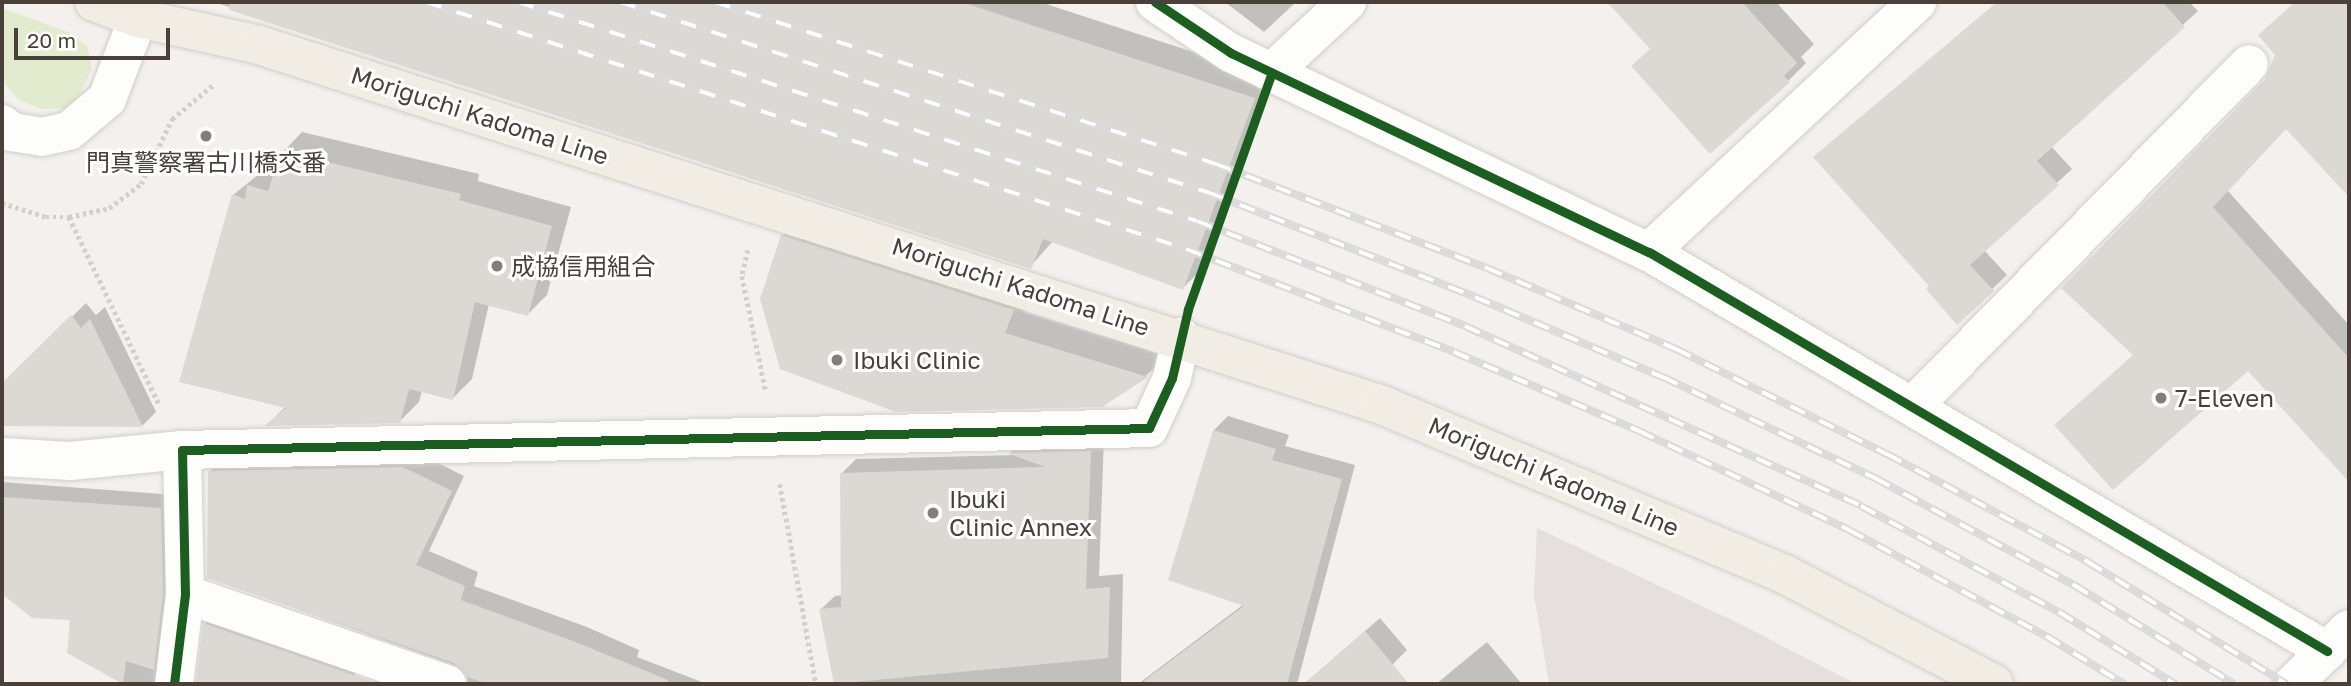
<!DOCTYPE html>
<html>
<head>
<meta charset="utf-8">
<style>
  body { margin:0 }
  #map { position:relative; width:2351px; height:686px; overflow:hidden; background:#f3f0ed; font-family:"Golos Text","Noto Sans JP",sans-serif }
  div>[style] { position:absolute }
  .industrial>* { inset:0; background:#e5e0dd }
  .green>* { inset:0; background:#e2ebce }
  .shadow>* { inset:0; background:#0003 }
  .building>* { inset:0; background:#dcd9d5 }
  .path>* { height:4.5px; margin-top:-2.25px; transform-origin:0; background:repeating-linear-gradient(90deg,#d3d0cc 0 3.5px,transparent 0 7px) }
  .roads { filter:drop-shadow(0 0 2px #d1ceca) drop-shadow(0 0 2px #d1ceca) }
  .minor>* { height:38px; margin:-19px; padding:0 19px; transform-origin:19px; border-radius:19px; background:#fdfdfc }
  .major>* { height:38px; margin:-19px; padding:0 19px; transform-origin:19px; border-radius:19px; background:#f1ede5 }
  .rail>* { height:8px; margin-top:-4px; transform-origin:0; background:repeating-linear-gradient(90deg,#fff 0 16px,#dadad9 0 32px); box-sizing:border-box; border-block:2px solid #dadad9 }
  .cycleway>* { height:9px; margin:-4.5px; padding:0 4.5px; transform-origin:4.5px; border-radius:4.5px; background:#1b5e20 }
  .dots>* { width:19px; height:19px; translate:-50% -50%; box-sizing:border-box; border:4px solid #fff; border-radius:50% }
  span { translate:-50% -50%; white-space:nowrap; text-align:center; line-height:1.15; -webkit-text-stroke:6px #fff; paint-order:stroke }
  .street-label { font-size:24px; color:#494139 }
  .poi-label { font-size:24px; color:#494139 }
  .left { translate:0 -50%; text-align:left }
  .frame { position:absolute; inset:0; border:4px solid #494139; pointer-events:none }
  .scale { position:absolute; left:14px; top:28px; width:156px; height:32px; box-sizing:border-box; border:4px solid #494139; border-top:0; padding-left:9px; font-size:21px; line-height:24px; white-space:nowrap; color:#494139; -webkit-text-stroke:5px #fff; paint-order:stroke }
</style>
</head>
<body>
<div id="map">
  <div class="industrial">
    <div style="clip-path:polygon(1537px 528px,1740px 624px,1856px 684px,1549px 684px,1534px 595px)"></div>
  </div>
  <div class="green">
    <div style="clip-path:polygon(2px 8px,68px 32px,87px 46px,92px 68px,77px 101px,66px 108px,41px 109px,18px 99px,8px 88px,2px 77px)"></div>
  </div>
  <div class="shadow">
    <div style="clip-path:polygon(214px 2px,1040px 2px,1273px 78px,1203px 268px,1183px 288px,1053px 241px,1030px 267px)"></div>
    <div style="clip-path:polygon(1225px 2px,1296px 2px,1264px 32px)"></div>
    <div style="clip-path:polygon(1610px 2px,1776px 2px,1814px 44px,1801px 57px,1806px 63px,1788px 81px,1652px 47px)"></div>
    <div style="clip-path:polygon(1998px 2px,2189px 2px,2198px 11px,2051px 146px,2072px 169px,1984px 250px,2007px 275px,1957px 322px,1932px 286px,1816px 157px)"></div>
    <div style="clip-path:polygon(2296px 2px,2349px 2px,2349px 195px,2287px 127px,2228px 191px,2349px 325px,2349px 464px,2341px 471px,2248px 368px,2135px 354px,2278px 55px,2276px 20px)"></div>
    <div style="clip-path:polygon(302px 132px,479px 174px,478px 181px,571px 207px,547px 295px,528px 314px,489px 304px,472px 379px,453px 398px,422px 390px,419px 402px,400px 421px,268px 424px,286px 406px,233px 195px,268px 167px,277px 169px,283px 152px)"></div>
    <div style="clip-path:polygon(803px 216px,1033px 290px,1024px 312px,1166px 356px,1147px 375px,1102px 405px,782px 236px)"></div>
    <div style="clip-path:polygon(86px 303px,96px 315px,105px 307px,156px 412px,143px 425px,2px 424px,2px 386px)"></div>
    <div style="clip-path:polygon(1228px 416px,1289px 435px,1285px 446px,1355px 465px,1297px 684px,1138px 684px,1244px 604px,1214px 430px)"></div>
    <div style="clip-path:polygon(1104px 438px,1099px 576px,1123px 574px,1121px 684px,836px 684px,820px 610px,835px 596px,843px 595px,842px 473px,856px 459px,1016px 455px,1010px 452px,1023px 440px)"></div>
    <div style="clip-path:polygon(418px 453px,464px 476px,429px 551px,478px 572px,474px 586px,587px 627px,639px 650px,637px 657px,707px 684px,468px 684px,465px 669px,208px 577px,209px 472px,224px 458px)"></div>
    <div style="clip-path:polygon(2px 482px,175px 495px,173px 684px,126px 684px,69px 652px,72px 618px,33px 616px,2px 592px)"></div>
    <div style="clip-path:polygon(219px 610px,360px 659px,352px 684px,196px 684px,205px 624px)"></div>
    <div style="clip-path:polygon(1380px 618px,1407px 650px,1393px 664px,1367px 684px,1304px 684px)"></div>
    <div style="clip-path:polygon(1487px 642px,1522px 684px,1436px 684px)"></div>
  </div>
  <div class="building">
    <div style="clip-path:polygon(230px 2px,961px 2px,1255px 98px,1183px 290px,1043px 239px,1031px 269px,229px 10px)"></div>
    <div style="clip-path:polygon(1607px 2px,1742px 2px,1797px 63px,1784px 76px,1790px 82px,1710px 154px,1631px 66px,1650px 49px)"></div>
    <div style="clip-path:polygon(1997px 2px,2162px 2px,2185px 27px,2037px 161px,2059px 185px,1970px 265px,1994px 291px,1957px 325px,1926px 289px,1929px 286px,1813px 157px)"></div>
    <div style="clip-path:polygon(2295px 2px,2349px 2px,2349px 197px,2286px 129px,2213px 207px,2349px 358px,2349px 482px,2248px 371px,2113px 490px,2054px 425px,2133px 355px,2061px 288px,2265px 79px,2275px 55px,2258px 35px)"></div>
    <div style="clip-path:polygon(281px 151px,461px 194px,459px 200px,552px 226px,528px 316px,475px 302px,453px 400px,409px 389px,400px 423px,264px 426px,286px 408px,179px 382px,232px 194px,245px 199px,247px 185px,268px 191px)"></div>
    <div style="clip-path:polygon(781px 235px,1014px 310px,1005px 333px,1148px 377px,1102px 407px,896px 412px,780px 369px,760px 299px)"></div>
    <div style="clip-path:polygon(71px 315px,81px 328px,90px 319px,143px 427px,2px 426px,2px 383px)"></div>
    <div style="clip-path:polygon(1213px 430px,1276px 449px,1272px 460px,1342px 479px,1287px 684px,1140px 684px,1244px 606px,1168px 580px)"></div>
    <div style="clip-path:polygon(1091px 451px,1086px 589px,1110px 587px,1108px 658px,834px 684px,819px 609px,841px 607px,840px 473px,1045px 467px,1007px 453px)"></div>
    <div style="clip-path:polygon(403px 467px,452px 491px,416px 565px,465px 586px,461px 600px,573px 641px,668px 680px,668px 684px,488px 684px,467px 677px,454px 663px,207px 578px,208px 471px)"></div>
    <div style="clip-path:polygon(2px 497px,161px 508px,163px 593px,154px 670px,126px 661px,123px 684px,67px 653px,70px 620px,32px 618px,2px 594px)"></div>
    <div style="clip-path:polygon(203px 623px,380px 684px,196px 684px)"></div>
    <div style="clip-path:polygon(1365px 631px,1409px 684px,1304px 684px)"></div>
  </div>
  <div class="path">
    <div style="left:2px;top:203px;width:46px;rotate:17.7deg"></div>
    <div style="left:46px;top:217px;width:23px"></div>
    <div style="left:69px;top:217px;width:41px;rotate:-12.7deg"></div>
    <div style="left:109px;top:208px;width:40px;rotate:-37deg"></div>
    <div style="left:141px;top:184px;width:72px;rotate:-64.5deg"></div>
    <div style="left:172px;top:119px;width:53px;rotate:-39.7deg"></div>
    <div style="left:69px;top:217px;width:210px;rotate:64.3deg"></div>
    <div style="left:748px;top:250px;width:27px;rotate:103deg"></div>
    <div style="left:742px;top:276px;width:118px;rotate:78.3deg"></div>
    <div style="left:780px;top:484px;width:203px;rotate:79.8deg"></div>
  </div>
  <div class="roads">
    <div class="minor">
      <div style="left:1155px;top:2px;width:92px;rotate:33.9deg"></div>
      <div style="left:1231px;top:53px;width:463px;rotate:25.5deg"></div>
      <div style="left:1649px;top:252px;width:787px;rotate:30.48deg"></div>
      <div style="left:1272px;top:72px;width:103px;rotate:-43deg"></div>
      <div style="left:2px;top:124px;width:13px;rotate:39deg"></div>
      <div style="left:12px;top:132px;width:30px;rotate:9deg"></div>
      <div style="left:42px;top:137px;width:28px;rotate:-13deg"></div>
      <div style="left:69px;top:131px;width:50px;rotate:-40.1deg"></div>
      <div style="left:107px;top:99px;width:87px;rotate:-69.1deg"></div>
      <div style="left:1649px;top:252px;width:367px;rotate:-43deg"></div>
      <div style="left:1913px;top:406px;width:479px;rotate:-45.5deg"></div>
      <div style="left:2px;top:457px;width:68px;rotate:3.4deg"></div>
      <div style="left:70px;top:461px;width:113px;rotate:-5.6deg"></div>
      <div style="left:182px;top:450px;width:967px;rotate:-1.3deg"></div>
      <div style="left:1149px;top:428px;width:55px;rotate:-65.3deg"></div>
      <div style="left:1172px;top:378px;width:42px;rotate:-77.6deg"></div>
      <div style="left:185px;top:594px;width:277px;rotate:19deg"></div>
      <div style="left:174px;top:684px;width:91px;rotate:-83deg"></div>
      <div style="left:185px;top:594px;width:144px;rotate:-91.2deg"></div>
      <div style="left:2293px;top:684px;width:78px;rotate:-44.5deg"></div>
    </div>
    <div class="major">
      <div style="left:94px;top:2px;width:47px;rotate:20deg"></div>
      <div style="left:138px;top:18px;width:124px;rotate:12.6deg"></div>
      <div style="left:259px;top:45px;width:1179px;rotate:17.77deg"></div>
      <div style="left:1382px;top:405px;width:436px;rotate:22.8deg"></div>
      <div style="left:1784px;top:574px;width:237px;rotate:27.6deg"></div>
    </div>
  </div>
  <div class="rail">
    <div style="left:426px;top:2px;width:799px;rotate:18deg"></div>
    <div style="left:1186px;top:249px;width:287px;rotate:21deg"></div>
    <div style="left:1454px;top:352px;width:201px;rotate:23.1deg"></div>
    <div style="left:1639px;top:431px;width:232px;rotate:25.2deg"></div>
    <div style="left:1849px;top:530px;width:224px;rotate:28.3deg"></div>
    <div style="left:2046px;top:636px;width:92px;rotate:31.6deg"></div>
    <div style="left:518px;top:2px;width:713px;rotate:17.88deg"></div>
    <div style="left:1197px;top:221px;width:288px;rotate:21.4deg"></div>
    <div style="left:1465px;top:326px;width:435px;rotate:24.4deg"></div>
    <div style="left:1861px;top:506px;width:225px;rotate:28.2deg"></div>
    <div style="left:2059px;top:612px;width:137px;rotate:31.8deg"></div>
    <div style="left:620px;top:2px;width:620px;rotate:17.94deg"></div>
    <div style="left:1210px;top:193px;width:285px;rotate:21.4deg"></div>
    <div style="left:1475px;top:297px;width:204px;rotate:23.1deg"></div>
    <div style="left:1663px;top:377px;width:235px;rotate:25.5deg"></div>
    <div style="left:1875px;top:478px;width:226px;rotate:28.3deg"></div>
    <div style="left:2074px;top:585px;width:188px;rotate:31.7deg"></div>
    <div style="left:715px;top:2px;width:527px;rotate:17.92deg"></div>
    <div style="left:1216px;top:164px;width:290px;rotate:21deg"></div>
    <div style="left:1487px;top:268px;width:206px;rotate:23.2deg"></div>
    <div style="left:1676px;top:349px;width:236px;rotate:26.5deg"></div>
    <div style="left:1887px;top:454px;width:228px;rotate:28.2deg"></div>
    <div style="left:2088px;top:562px;width:233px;rotate:31.6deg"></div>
  </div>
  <div class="cycleway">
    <div style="left:1155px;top:2px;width:92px;rotate:33.9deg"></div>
    <div style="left:1231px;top:53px;width:463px;rotate:25.5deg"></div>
    <div style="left:1649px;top:252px;width:787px;rotate:30.48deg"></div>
    <div style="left:174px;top:684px;width:91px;rotate:-83deg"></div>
    <div style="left:185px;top:594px;width:144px;rotate:-91.2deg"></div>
    <div style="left:182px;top:450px;width:967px;rotate:-1.3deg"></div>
    <div style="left:1149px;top:428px;width:55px;rotate:-65.3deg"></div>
    <div style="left:1172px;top:378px;width:71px;rotate:-76.9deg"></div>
    <div style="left:1188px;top:309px;width:251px;rotate:-70.5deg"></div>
  </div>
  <div class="dots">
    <div style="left:206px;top:136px;background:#847e78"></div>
    <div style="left:497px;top:266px;background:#847e78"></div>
    <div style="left:837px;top:360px;background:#847e78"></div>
    <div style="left:2161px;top:398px;background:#847e78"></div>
    <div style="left:933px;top:513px;background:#847e78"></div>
  </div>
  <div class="street-label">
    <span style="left:480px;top:115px;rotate:18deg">Moriguchi Kadoma Line</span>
    <span style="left:1021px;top:286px;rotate:18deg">Moriguchi Kadoma Line</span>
    <span style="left:1554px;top:476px;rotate:23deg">Moriguchi Kadoma Line</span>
  </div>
  <div class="poi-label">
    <span style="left:206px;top:162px">門真警察署古川橋交番</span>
    <span class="left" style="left:511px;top:266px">成協信用組合</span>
    <span class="left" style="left:853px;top:360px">Ibuki Clinic</span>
    <span class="left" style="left:2175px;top:398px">7-Eleven</span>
    <span class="left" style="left:949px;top:513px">Ibuki<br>Clinic Annex</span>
  </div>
  <div class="frame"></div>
  <div class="scale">20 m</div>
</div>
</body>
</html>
